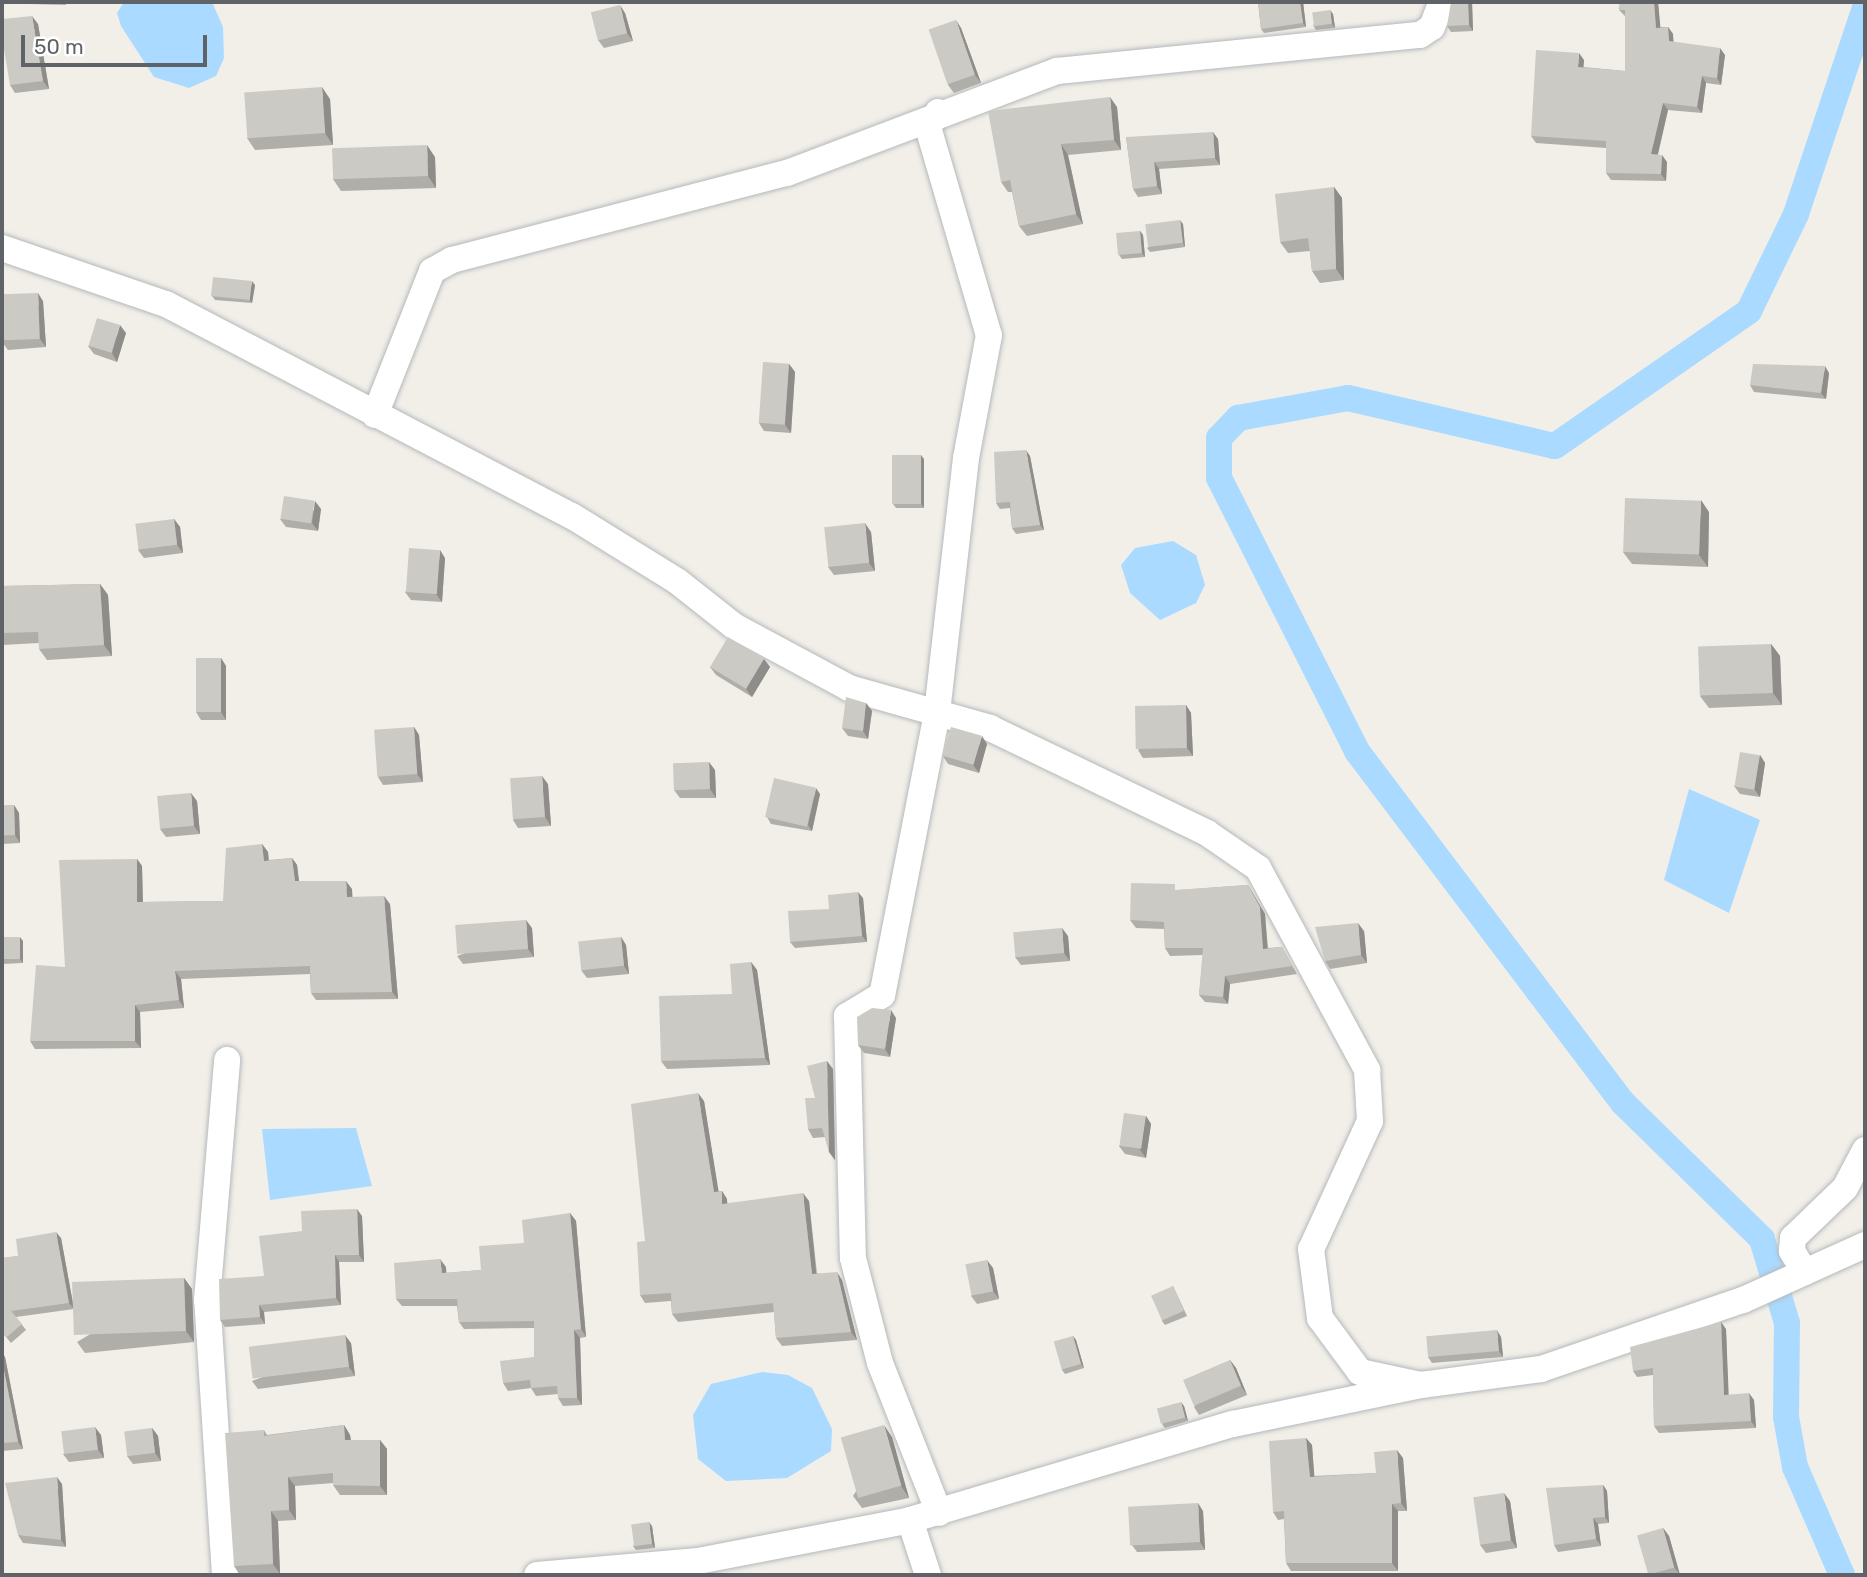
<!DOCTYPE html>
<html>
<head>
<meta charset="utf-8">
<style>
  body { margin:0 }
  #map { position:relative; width:1867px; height:1577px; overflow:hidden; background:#f1efe8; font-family:Rubik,sans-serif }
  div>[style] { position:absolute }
  .water>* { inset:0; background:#aadaff }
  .canal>* { height:26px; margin:-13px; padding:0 13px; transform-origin:13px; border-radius:13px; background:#aadaff }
  .roads { filter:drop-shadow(0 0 2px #b5b8bc) drop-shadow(0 0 2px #b5b8bc) }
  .minor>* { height:26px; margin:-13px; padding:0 13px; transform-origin:13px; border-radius:13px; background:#fff }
  .wall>* { inset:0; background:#afaea9 }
  .shaded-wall>* { inset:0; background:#8f8d8a }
  .building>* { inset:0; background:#cccac5; transform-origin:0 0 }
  span { translate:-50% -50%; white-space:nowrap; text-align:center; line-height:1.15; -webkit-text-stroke:5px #fff; paint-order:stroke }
  .frame { position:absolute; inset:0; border:4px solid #5f6368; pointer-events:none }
  .scale { position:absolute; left:21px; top:35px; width:186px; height:32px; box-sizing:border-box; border:4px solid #5f6368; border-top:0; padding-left:9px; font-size:21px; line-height:24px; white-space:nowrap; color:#5f6368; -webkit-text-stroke:5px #fff; paint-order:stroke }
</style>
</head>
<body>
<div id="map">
  <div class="water">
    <div style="clip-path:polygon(124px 2px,212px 2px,223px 27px,224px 58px,216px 76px,189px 88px,154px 77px,121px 26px,117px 13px)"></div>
    <div style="clip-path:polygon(1173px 541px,1196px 555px,1205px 585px,1196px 603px,1160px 620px,1130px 593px,1121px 565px,1135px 548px)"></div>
    <div style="clip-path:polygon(1689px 789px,1760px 820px,1729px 913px,1664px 880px)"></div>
    <div style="clip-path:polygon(356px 1128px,372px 1186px,270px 1200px,262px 1129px)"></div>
    <div style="clip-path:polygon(762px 1372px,788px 1375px,812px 1388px,832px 1429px,831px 1451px,787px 1478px,726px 1481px,698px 1459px,693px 1415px,711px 1384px)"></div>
  </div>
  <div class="canal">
    <div style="left:1842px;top:1575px;width:118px;rotate:-113.5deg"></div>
    <div style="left:1795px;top:1467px;width:51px;rotate:-100.2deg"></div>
    <div style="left:1786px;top:1417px;width:94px;rotate:-89.4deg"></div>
    <div style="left:1787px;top:1323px;width:88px;rotate:-106.6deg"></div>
    <div style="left:1762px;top:1239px;width:194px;rotate:-135.6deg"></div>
    <div style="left:1623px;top:1103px;width:441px;rotate:-127.1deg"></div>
    <div style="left:1357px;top:751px;width:306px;rotate:-116.8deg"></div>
    <div style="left:1219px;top:478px;width:40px;rotate:-90deg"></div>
    <div style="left:1219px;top:438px;width:28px;rotate:-46deg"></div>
    <div style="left:1238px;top:418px;width:112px;rotate:-10.3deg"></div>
    <div style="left:1348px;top:398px;width:212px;rotate:13.1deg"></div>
    <div style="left:1555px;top:446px;width:236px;rotate:-34.8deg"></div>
    <div style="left:1749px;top:311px;width:108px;rotate:-64.1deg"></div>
    <div style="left:1796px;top:214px;width:217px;rotate:-71.5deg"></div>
  </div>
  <div class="roads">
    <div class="minor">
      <div style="left:938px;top:112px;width:18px;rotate:124deg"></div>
      <div style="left:928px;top:127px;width:217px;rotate:73.7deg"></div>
      <div style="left:989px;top:335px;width:125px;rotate:100.6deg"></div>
      <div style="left:966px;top:458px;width:257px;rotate:96.5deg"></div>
      <div style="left:937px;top:713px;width:287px;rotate:101deg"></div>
      <div style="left:882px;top:995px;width:41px;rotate:149deg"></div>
      <div style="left:847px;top:1016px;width:242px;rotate:88.6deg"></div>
      <div style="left:853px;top:1258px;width:108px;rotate:75.6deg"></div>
      <div style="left:880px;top:1363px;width:161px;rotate:68.5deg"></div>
      <div style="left:2px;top:248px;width:173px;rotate:18.9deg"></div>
      <div style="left:166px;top:304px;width:458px;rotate:27.6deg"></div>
      <div style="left:572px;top:516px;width:123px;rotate:31.8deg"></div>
      <div style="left:677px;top:581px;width:73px;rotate:38.3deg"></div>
      <div style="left:734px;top:626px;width:131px;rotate:28.3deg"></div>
      <div style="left:849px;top:688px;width:147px;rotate:15.8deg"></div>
      <div style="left:990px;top:728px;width:241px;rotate:25.8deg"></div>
      <div style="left:1207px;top:833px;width:62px;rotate:34.5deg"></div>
      <div style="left:1258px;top:868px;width:230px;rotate:61.6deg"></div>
      <div style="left:1367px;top:1070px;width:51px;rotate:86.6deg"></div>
      <div style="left:1370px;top:1121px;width:141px;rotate:114.7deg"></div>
      <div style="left:1311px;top:1249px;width:70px;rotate:82.6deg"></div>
      <div style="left:1320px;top:1318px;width:67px;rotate:53.5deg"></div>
      <div style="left:1360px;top:1372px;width:62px;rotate:12deg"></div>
      <div style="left:375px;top:415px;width:155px;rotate:-68.4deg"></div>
      <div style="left:432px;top:271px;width:23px;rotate:-29deg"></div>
      <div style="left:452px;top:260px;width:346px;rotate:-14.6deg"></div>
      <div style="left:787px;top:173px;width:289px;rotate:-20.7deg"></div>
      <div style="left:1057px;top:71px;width:365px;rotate:-5.7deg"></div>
      <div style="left:1420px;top:35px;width:14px;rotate:-34deg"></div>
      <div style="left:1432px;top:27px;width:26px;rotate:-69deg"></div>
      <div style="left:1805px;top:1272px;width:25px;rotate:-122deg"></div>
      <div style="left:1792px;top:1251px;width:13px;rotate:-86deg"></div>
      <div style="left:1793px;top:1238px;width:72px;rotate:-43.9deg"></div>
      <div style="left:1845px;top:1188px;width:43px;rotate:-62.2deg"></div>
      <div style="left:910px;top:1520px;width:58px;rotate:71.9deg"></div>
      <div style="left:225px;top:1575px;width:276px;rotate:-93.7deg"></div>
      <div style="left:207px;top:1300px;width:241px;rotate:-85.2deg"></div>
      <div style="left:537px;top:1575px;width:162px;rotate:-5deg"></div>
      <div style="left:698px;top:1561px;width:216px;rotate:-10.9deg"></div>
      <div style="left:910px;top:1520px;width:337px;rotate:-16.6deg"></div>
      <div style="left:1233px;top:1424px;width:192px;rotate:-11.7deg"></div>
      <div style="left:1421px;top:1385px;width:121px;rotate:-7.6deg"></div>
      <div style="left:1541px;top:1369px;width:213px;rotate:-18.9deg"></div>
      <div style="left:1743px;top:1300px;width:134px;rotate:-24.3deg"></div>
    </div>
  </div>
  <div class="wall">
    <div style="clip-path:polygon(28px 2px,66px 2px,66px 5px,29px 4px)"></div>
    <div style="clip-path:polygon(1258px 2px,1303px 2px,1306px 27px,1264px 33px,1261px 29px)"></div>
    <div style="clip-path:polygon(1472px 2px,1473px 31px,1451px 32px,1447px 26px)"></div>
    <div style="clip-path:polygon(1620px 2px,1658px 2px,1660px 27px,1668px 27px,1673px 34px,1673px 42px,1725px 55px,1721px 85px,1706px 83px,1702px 113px,1668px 110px,1658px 155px,1667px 162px,1666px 181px,1611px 180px,1606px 173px,1606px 148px,1536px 143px,1531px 136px,1584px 60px,1583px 67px,1625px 71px,1625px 16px,1619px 10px)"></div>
    <div style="clip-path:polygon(625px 13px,633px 41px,604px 48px,598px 40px)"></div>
    <div style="clip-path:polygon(1333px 14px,1335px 28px,1316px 30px,1313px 25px)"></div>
    <div style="clip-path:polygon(38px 24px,49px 89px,15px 93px,10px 85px)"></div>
    <div style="clip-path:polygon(961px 28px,981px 83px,954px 93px,948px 85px)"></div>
    <div style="clip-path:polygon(330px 99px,333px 145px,255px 150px,247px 138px)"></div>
    <div style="clip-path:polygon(1117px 107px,1121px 150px,1068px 155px,1083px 224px,1027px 236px,1019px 226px,1012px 192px,1008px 192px,1001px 182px)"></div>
    <div style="clip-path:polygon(1126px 137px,1218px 139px,1220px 165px,1159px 169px,1162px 194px,1138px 197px,1133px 189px)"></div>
    <div style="clip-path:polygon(435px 157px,436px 188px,341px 191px,333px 179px)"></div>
    <div style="clip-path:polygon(1334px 187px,1342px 198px,1344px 280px,1320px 283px,1312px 271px,1310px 251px,1288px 253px,1280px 242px)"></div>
    <div style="clip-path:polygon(1183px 224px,1185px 247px,1150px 252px,1147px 248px)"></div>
    <div style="clip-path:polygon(1140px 231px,1143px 235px,1145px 257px,1122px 259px,1119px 255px)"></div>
    <div style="clip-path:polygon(255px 285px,252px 303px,215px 300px,212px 296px)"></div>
    <div style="clip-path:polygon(43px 301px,46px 347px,8px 350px,2px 342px)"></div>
    <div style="clip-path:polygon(126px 333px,117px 362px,94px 354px,88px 346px)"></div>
    <div style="clip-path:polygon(789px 364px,795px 372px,791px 433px,764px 431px,759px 423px)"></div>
    <div style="clip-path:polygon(1829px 373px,1826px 399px,1754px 392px,1750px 385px)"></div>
    <div style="clip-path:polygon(1030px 456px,1044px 530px,1016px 534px,1012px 528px,1010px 508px,1000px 509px,996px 503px)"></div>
    <div style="clip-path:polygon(924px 459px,924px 508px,896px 508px,893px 504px)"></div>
    <div style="clip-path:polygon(321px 509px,318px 531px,286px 527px,280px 519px)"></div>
    <div style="clip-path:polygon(1709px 512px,1708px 567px,1632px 564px,1623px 552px)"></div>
    <div style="clip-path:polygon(174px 519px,180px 527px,183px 553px,144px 558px,138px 550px)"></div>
    <div style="clip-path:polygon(871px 532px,875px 571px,834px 575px,828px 567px)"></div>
    <div style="clip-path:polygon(445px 558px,442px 602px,411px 600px,405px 592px)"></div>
    <div style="clip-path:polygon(100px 584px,108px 595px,112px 656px,47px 660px,39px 649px,39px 643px,2px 645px,2px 586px)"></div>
    <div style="clip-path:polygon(1771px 644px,1780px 656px,1782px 705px,1709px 708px,1700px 696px)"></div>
    <div style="clip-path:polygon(221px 658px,226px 666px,226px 720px,201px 720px,196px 712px)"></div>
    <div style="clip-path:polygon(764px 659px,770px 667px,752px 697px,716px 675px,710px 667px)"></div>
    <div style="clip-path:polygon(866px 703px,872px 711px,868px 739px,848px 736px,842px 728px)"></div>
    <div style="clip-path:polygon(1186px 705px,1191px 713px,1193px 756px,1143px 758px,1138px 750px)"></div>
    <div style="clip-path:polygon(414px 727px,419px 735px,423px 782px,383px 785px,378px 777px)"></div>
    <div style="clip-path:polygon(987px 744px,979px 773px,948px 764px,943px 756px)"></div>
    <div style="clip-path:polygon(1760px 755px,1765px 763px,1760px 797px,1740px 794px,1734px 786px)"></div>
    <div style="clip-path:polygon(715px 770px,716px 798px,680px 798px,674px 790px)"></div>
    <div style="clip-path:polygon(548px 784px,551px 826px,518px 828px,513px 820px)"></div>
    <div style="clip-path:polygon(820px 794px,812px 831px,771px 824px,767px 817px)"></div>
    <div style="clip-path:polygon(197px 801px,200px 834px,166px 837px,160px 829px)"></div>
    <div style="clip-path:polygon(14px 805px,19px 813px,20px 843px,2px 844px,2px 806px)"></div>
    <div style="clip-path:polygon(262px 844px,268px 852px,269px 860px,292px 858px,297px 865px,299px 881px,352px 889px,352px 897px,390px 904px,398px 999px,316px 1000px,311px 993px,310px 974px,181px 979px,184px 1008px,140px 1012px,141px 1048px,35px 1049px,30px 1041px,65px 967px,137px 859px,142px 866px,143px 902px,223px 901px)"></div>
    <div style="clip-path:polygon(1248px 885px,1265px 914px,1268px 948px,1282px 947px,1297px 974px,1230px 984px,1228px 1004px,1205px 1002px,1199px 995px,1203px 955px,1170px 956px,1165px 948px,1164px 929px,1136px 928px,1130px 920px,1179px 890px)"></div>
    <div style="clip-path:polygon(863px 898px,867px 942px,795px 948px,790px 942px,829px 909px)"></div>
    <div style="clip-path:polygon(532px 928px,534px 957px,463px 964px,457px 956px)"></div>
    <div style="clip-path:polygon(1364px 931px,1367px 963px,1330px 969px,1325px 961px)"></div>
    <div style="clip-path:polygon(1068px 936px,1070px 961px,1021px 965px,1015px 957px)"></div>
    <div style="clip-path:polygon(621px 937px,626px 945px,629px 974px,587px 978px,581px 970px)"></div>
    <div style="clip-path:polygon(2px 938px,23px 941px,23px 963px,2px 964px)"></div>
    <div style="clip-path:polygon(751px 962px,757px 970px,770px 1065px,667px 1069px,661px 1061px,732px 994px)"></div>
    <div style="clip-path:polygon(896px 1018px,890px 1057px,864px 1053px,858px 1045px)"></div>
    <div style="clip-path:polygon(833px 1069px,835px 1160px,829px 1152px,825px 1137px,813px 1138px,808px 1129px,815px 1098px)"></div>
    <div style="clip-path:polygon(704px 1101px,718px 1191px,722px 1191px,727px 1199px,727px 1203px,809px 1201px,817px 1273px,842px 1280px,857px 1340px,782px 1346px,776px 1338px,774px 1312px,678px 1322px,672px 1314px,671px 1301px,645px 1303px,640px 1295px,645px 1241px)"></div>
    <div style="clip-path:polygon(1146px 1116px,1151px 1124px,1146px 1158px,1125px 1154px,1119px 1146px)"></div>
    <div style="clip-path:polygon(570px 1213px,576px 1221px,586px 1337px,580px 1338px,582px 1405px,563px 1406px,558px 1398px,558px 1394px,536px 1396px,531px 1388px,508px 1391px,503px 1383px,534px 1357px,534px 1328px,464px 1329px,459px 1322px,457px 1306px,402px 1306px,396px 1299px,446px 1267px,446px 1273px,481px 1270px)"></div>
    <div style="clip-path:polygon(362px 1216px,364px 1262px,339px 1262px,341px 1305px,264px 1312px,265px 1324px,225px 1327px,220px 1320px,264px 1276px,302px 1231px)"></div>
    <div style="clip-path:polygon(61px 1238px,74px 1309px,16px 1317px,26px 1330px,11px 1343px,2px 1332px,2px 1258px,18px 1256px)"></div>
    <div style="clip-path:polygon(993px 1268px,999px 1299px,977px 1304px,971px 1296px)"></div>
    <div style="clip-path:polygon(184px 1278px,192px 1289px,194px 1342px,85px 1353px,77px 1342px)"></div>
    <div style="clip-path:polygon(1173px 1286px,1187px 1316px,1165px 1325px,1162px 1321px)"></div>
    <div style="clip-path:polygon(1726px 1329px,1728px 1395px,1754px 1400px,1756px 1428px,1659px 1433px,1654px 1426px,1653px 1375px,1637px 1377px,1633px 1371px)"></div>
    <div style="clip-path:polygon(1073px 1336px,1076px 1340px,1084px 1368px,1065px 1374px,1062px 1370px)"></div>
    <div style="clip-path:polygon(1501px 1337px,1503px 1357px,1432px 1363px,1428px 1357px)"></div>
    <div style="clip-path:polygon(351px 1343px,355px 1376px,258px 1389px,252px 1381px)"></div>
    <div style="clip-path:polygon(2px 1353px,5px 1357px,23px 1449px,2px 1451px)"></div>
    <div style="clip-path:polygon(1230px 1360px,1236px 1368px,1247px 1395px,1199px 1415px,1194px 1407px)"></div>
    <div style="clip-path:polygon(1184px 1406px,1188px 1421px,1165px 1428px,1162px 1424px)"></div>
    <div style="clip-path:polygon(344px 1425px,350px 1435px,351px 1440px,380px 1440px,387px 1449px,387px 1495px,340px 1495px,333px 1485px,333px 1483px,295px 1486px,296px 1520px,278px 1521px,280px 1574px,240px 1575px,234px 1566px,264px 1430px,267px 1435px)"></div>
    <div style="clip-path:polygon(152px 1428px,158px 1436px,161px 1461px,133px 1464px,127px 1456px)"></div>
    <div style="clip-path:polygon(101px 1435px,104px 1458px,69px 1462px,63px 1454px)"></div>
    <div style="clip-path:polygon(892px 1437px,909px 1498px,862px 1508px,853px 1496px)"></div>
    <div style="clip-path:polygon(1306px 1438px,1312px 1445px,1314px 1476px,1376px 1473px,1403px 1458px,1407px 1511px,1398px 1511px,1398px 1571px,1291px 1571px,1286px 1563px,1284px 1519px,1278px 1520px,1273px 1512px)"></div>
    <div style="clip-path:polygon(62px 1484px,66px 1547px,23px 1543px,18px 1535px)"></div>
    <div style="clip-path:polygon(1603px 1485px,1607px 1491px,1609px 1523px,1598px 1524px,1601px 1546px,1558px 1552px,1554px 1545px)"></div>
    <div style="clip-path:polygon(1510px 1501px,1517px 1548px,1486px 1553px,1480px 1545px)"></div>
    <div style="clip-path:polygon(1203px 1511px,1205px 1550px,1137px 1552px,1132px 1545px)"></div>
    <div style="clip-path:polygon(652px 1526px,655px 1548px,636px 1550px,633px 1546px)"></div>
    <div style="clip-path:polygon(1663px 1528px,1669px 1536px,1680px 1575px,1649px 1575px,1649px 1574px)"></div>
  </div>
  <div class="shaded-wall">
    <div style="clip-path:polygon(1300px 2px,1303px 2px,1306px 27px,1303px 23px)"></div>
    <div style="clip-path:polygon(1468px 2px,1472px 2px,1473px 31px,1469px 25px)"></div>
    <div style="clip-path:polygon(1654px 2px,1658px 2px,1661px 34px,1656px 28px)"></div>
    <div style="clip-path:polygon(620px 5px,625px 13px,633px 41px,627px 33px)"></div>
    <div style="clip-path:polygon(1330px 10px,1333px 14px,1335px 28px,1332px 24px)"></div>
    <div style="clip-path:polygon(32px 16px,38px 24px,49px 89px,43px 81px)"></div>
    <div style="clip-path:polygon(956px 20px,961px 28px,981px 83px,975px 75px)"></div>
    <div style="clip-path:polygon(1668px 27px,1673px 34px,1674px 48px,1669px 41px)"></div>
    <div style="clip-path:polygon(1720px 48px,1725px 55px,1721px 85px,1717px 78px)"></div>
    <div style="clip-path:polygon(1579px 53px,1584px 60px,1583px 74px,1578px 67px)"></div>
    <div style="clip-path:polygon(1702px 76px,1706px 83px,1702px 113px,1697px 107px)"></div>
    <div style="clip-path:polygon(322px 87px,330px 99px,333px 145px,325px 133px)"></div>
    <div style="clip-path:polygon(1110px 97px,1117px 107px,1121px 150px,1114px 140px)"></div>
    <div style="clip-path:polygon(1663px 103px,1668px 110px,1656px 161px,1651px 154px)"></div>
    <div style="clip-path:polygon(1213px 132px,1218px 139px,1220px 165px,1215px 158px)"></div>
    <div style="clip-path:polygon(1061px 144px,1068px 155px,1083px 224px,1076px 214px)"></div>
    <div style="clip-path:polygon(427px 145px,435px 157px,436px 188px,428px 176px)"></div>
    <div style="clip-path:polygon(1662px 155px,1667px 162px,1666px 181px,1661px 174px)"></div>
    <div style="clip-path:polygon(1154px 162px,1159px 169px,1162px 194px,1157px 186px)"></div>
    <div style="clip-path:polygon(1334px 187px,1342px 198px,1344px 280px,1336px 269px)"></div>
    <div style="clip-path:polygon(1180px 220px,1183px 224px,1185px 247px,1183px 243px)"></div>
    <div style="clip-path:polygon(1140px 231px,1143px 235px,1145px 257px,1142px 253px)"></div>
    <div style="clip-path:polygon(252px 281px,255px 285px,252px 303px,249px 299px)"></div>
    <div style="clip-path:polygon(38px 293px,43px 301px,46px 347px,40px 339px)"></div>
    <div style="clip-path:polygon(120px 325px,126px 333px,117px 362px,112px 353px)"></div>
    <div style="clip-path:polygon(789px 364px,795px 372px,791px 433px,785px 425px)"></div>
    <div style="clip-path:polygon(1825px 366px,1829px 373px,1826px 399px,1821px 393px)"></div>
    <div style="clip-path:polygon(1026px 450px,1030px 456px,1044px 530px,1040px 525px)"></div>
    <div style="clip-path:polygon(921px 455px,924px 459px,924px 508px,921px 504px)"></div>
    <div style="clip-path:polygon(1701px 500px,1709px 512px,1708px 567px,1699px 555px)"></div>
    <div style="clip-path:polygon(315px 501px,321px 509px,318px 531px,312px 523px)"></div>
    <div style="clip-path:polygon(174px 519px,180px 527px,183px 553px,177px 545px)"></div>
    <div style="clip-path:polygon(865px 523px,871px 532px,875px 571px,869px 563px)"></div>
    <div style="clip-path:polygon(440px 550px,445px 558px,442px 602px,436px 594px)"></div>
    <div style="clip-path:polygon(100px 584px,108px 595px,112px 656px,104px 645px)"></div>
    <div style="clip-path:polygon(1771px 644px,1780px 656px,1782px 705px,1773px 693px)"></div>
    <div style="clip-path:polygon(221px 658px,226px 666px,226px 720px,221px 712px)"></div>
    <div style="clip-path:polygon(764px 659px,770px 667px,752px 697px,746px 689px)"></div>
    <div style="clip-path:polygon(866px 703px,872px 711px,868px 739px,863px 731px)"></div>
    <div style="clip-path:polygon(1186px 705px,1191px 713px,1193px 756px,1187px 748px)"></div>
    <div style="clip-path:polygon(414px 727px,419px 735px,423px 782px,417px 774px)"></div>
    <div style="clip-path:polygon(982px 736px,987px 744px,979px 773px,973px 765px)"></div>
    <div style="clip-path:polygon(1760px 755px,1765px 763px,1760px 797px,1754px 789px)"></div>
    <div style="clip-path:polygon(709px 762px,715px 770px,716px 798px,710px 789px)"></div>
    <div style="clip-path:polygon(542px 776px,548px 784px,551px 826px,545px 817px)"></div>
    <div style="clip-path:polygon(816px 788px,820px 794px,812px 831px,808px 825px)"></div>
    <div style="clip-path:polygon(191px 793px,197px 801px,200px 834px,194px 826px)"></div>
    <div style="clip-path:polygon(14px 805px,19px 813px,20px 843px,15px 835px)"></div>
    <div style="clip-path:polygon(262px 844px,268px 852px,269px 868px,264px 861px)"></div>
    <div style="clip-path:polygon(292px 858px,297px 865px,300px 889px,295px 881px)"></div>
    <div style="clip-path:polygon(137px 859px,142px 866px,143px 910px,137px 902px)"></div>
    <div style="clip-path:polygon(346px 881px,352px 889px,353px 905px,347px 897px)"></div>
    <div style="clip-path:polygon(1248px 885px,1265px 914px,1268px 956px,1263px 949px)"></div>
    <div style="clip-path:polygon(858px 892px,863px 898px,867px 942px,862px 936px)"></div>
    <div style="clip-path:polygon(384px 896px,390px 904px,398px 999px,392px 992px)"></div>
    <div style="clip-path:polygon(526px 920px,532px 928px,534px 957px,528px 949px)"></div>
    <div style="clip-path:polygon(1358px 923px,1364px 931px,1367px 963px,1361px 955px)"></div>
    <div style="clip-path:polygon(1062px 928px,1068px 936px,1070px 961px,1064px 953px)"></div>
    <div style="clip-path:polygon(20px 937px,23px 941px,23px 963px,20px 959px)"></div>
    <div style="clip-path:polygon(621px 937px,626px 945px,629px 974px,624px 966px)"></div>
    <div style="clip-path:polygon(751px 962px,757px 970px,770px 1065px,765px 1058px)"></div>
    <div style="clip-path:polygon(175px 971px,181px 979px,184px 1008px,179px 1000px)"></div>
    <div style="clip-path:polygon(1225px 976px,1230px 984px,1228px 1004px,1223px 997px)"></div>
    <div style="clip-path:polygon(135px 1005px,140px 1012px,141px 1048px,135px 1041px)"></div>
    <div style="clip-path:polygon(891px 1010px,896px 1018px,890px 1057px,885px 1049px)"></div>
    <div style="clip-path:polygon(827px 1061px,833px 1069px,835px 1160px,829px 1152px)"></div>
    <div style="clip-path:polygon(698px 1093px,704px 1101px,720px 1200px,714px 1192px)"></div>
    <div style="clip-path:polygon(1146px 1116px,1151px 1124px,1146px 1158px,1140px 1150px)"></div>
    <div style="clip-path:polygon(722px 1191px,727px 1199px,728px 1212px,722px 1204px)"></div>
    <div style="clip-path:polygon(803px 1193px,809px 1201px,817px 1282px,812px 1274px)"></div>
    <div style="clip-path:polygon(357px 1209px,362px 1216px,364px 1262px,359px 1255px)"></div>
    <div style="clip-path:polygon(570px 1213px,576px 1221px,586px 1337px,581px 1329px)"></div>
    <div style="clip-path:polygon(56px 1232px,61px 1238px,74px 1309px,69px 1303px)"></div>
    <div style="clip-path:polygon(335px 1255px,339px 1262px,341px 1305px,336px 1298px)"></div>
    <div style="clip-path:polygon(440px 1259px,446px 1267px,447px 1281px,442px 1273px)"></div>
    <div style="clip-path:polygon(987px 1260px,993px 1268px,999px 1299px,993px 1291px)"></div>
    <div style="clip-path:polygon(837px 1272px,842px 1280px,857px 1340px,851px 1332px)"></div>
    <div style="clip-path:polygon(184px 1278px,192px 1289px,194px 1342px,186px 1331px)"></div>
    <div style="clip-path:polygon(259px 1305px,264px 1312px,265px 1324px,260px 1317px)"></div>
    <div style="clip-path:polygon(1721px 1322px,1726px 1329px,1729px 1402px,1724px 1395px)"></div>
    <div style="clip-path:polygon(574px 1330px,580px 1338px,582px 1405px,577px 1398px)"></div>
    <div style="clip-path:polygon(1497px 1330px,1501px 1337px,1503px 1357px,1499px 1351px)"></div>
    <div style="clip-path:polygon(345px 1335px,351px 1343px,355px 1376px,349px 1367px)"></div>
    <div style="clip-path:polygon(1073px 1336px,1076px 1340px,1084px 1368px,1081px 1364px)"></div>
    <div style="clip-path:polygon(2px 1353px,5px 1357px,23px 1449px,18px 1442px,2px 1360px)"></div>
    <div style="clip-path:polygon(1230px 1360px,1236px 1368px,1247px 1395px,1241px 1386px)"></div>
    <div style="clip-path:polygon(1749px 1393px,1754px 1400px,1756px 1428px,1751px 1421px)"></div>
    <div style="clip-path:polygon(1181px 1402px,1184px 1406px,1188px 1421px,1185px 1417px)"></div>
    <div style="clip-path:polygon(344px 1425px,350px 1435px,352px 1449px,345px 1440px)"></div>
    <div style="clip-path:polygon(884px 1425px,892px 1437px,909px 1498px,901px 1486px)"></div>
    <div style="clip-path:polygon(95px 1427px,101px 1435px,104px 1458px,98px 1450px)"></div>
    <div style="clip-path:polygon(152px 1428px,158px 1436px,161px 1461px,155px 1453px)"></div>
    <div style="clip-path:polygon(1306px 1438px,1312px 1445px,1315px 1484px,1310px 1477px)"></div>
    <div style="clip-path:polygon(380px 1440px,387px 1449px,387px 1495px,380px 1486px)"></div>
    <div style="clip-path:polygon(1397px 1450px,1403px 1458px,1407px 1511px,1401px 1503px)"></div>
    <div style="clip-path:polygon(57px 1477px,62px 1484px,66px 1547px,61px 1540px)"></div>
    <div style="clip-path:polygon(288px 1477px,295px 1486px,296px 1520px,289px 1510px)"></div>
    <div style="clip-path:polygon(1603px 1485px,1607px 1491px,1609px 1523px,1605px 1517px)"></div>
    <div style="clip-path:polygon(1504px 1493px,1510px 1501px,1517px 1548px,1511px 1540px)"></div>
    <div style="clip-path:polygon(1198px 1503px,1203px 1511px,1205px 1550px,1200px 1542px)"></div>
    <div style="clip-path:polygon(1392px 1504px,1398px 1511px,1398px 1571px,1392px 1563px)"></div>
    <div style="clip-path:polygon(271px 1511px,278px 1521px,280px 1574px,273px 1564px)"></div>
    <div style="clip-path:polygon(1593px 1518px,1598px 1524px,1601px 1546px,1596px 1539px)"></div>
    <div style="clip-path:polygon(649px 1522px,652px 1526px,655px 1548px,652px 1544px)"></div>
    <div style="clip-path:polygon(1663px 1528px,1669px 1536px,1680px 1575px,1674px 1567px)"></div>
  </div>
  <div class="building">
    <div style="clip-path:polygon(1258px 2px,1300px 2px,1303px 23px,1261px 29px)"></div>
    <div style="clip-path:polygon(1451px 2px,1468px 2px,1469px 25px,1447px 26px)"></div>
    <div style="clip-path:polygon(1620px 2px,1654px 2px,1656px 28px,1668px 27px,1669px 41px,1720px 48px,1717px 78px,1702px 76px,1697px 107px,1663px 103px,1651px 154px,1662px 155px,1661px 174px,1606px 173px,1606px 141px,1531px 136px,1536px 50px,1579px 53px,1578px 67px,1625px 71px,1625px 10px,1619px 10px)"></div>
    <div style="left:620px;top:5px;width:29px;height:30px;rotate:76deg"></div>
    <div style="left:1330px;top:10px;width:14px;height:18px;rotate:82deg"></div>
    <div style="clip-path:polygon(32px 16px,43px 81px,10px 85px,2px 37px,2px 19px)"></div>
    <div style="left:956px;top:20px;width:58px;height:29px;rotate:71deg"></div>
    <div style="left:322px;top:87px;width:46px;height:78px;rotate:86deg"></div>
    <div style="clip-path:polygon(1110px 97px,1114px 140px,1061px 144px,1076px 214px,1019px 226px,1010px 180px,1001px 182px,988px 111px)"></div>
    <div style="clip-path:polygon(1213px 132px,1215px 158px,1154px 162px,1157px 186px,1133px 189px,1126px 137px)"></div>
    <div style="left:427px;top:145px;width:31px;height:95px;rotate:88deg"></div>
    <div style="clip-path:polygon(1334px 187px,1336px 269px,1312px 271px,1308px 238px,1280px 242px,1275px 194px)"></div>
    <div style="left:1180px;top:220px;width:23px;height:35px;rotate:83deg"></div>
    <div style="left:1140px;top:231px;width:22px;height:24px;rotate:85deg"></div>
    <div style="left:213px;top:277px;width:39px;height:19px;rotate:6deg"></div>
    <div style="left:38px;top:293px;width:46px;height:36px;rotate:88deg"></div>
    <div style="left:97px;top:318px;width:24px;height:29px;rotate:17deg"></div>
    <div style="left:763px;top:362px;width:26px;height:61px;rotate:4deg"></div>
    <div style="clip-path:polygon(1753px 364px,1825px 366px,1821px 393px,1750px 385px)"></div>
    <div style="clip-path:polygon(1026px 450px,1040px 525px,1012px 528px,1010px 502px,996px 503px,994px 452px)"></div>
    <div style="left:892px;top:455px;width:29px;height:49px"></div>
    <div style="left:284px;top:496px;width:31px;height:23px;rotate:9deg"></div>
    <div style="left:1625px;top:498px;width:76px;height:54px;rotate:2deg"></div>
    <div style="left:174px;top:519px;width:26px;height:39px;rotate:83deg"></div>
    <div style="left:865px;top:523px;width:40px;height:41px;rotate:84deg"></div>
    <div style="left:409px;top:548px;width:31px;height:44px;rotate:4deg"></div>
    <div style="clip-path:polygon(100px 584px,104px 645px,39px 649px,38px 632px,2px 633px,2px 586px)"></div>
    <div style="clip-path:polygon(1864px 614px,1865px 614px,1865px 676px)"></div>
    <div style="left:728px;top:637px;width:42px;height:35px;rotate:31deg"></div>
    <div style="left:1771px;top:644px;width:49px;height:73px;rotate:88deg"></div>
    <div style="left:196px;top:658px;width:25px;height:54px"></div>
    <div style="clip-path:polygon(846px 697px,866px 703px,863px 731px,842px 728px)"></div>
    <div style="left:1186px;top:705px;width:43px;height:51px;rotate:89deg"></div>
    <div style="left:414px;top:727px;width:47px;height:40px;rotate:86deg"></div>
    <div style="left:951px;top:727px;width:32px;height:30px;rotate:16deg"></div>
    <div style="left:1740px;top:752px;width:20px;height:35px;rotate:9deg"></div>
    <div style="left:709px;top:762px;width:27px;height:36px;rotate:88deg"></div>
    <div style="left:542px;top:776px;width:41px;height:32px;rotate:86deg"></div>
    <div style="left:774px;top:778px;width:43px;height:40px;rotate:13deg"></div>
    <div style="left:191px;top:793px;width:33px;height:34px;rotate:85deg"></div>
    <div style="left:14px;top:805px;width:30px;height:12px;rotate:88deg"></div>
    <div style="clip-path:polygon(262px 844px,264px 861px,292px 858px,295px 881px,346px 881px,347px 897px,384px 896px,392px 992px,311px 993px,310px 966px,175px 971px,179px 1000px,135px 1005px,135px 1041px,30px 1041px,36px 965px,65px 967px,59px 860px,137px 859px,137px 902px,223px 901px,226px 848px)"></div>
    <div style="clip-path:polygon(1131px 883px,1175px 884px,1175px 890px,1248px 885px,1260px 907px,1263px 949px,1282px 947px,1292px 966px,1225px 976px,1223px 997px,1199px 995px,1203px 948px,1165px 948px,1164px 922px,1130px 920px)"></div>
    <div style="clip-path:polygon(858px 892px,862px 936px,790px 942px,788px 911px,829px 909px,828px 895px)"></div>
    <div style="left:526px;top:920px;width:29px;height:71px;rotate:86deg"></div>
    <div style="clip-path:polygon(1358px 923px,1361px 955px,1325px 961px,1315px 927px)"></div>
    <div style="left:1062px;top:928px;width:25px;height:49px;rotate:85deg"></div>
    <div style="left:20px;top:937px;width:22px;height:18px;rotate:90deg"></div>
    <div style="left:621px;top:937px;width:29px;height:43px;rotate:84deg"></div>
    <div style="clip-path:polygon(751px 962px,765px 1058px,661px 1061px,659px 996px,732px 994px,730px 964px)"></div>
    <div style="clip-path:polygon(872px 1008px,891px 1010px,885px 1049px,858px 1045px,857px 1017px)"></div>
    <div style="clip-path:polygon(827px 1061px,829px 1152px,822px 1128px,808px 1129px,805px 1098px,815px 1098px,807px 1066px)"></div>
    <div style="clip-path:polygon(698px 1093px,714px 1192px,722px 1191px,722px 1204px,803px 1193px,812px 1274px,837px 1272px,851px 1332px,776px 1338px,773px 1303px,672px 1314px,671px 1293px,640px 1295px,637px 1242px,645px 1241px,631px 1104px)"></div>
    <div style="left:1124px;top:1113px;width:22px;height:33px;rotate:8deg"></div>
    <div style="clip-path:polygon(357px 1209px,359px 1255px,335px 1255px,336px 1298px,259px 1305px,260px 1317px,220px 1320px,219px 1279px,264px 1276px,259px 1236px,302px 1231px,301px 1211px)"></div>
    <div style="clip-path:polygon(570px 1213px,581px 1329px,574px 1330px,577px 1398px,558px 1398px,557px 1386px,531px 1388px,530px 1380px,503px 1383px,500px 1361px,534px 1357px,534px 1321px,459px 1322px,457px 1299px,396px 1299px,394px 1263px,440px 1259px,442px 1273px,481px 1270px,479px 1246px,524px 1243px,522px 1220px)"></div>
    <div style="clip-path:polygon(56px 1232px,69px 1303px,11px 1311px,22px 1324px,7px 1337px,2px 1331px,2px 1258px,18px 1256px,16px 1239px)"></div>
    <div style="left:987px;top:1260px;width:32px;height:22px;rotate:79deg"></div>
    <div style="left:184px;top:1278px;width:53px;height:112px;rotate:88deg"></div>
    <div style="left:1173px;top:1286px;width:27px;height:24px;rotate:66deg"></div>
    <div style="clip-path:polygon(1721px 1322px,1724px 1395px,1749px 1393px,1751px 1421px,1654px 1426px,1653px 1368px,1633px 1371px,1630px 1347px)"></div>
    <div style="left:1497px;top:1330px;width:21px;height:71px;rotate:85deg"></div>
    <div style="left:345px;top:1335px;width:32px;height:97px;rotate:83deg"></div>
    <div style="left:1073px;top:1336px;width:29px;height:20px;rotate:74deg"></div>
    <div style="clip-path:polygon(2px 1360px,18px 1442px,2px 1443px)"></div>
    <div style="left:1230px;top:1360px;width:28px;height:51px;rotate:67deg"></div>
    <div style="left:1181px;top:1402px;width:16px;height:25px;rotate:75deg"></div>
    <div style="clip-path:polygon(344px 1425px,345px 1440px,380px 1440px,380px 1486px,333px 1485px,333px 1473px,288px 1477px,289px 1510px,271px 1511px,273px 1564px,234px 1566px,225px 1433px,264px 1430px,264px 1436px)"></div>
    <div style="left:884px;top:1425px;width:63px;height:45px;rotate:74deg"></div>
    <div style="left:95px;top:1427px;width:23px;height:34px;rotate:83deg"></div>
    <div style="left:152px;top:1428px;width:25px;height:28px;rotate:83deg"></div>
    <div style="clip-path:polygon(1306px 1438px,1310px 1477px,1376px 1473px,1374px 1452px,1397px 1450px,1401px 1503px,1392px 1504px,1392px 1563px,1286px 1563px,1284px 1511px,1273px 1512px,1269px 1441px)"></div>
    <div style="clip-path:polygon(57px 1477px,61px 1540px,18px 1535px,5px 1483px)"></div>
    <div style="clip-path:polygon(1603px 1485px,1605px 1517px,1593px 1518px,1596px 1539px,1554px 1545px,1546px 1488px)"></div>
    <div style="left:1504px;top:1493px;width:48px;height:31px;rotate:82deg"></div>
    <div style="left:1198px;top:1503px;width:39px;height:70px;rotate:87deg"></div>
    <div style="left:649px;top:1522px;width:22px;height:18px;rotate:82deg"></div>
    <div style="left:1663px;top:1528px;width:41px;height:27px;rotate:74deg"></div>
  </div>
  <div class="frame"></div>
  <div class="scale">50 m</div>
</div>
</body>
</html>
